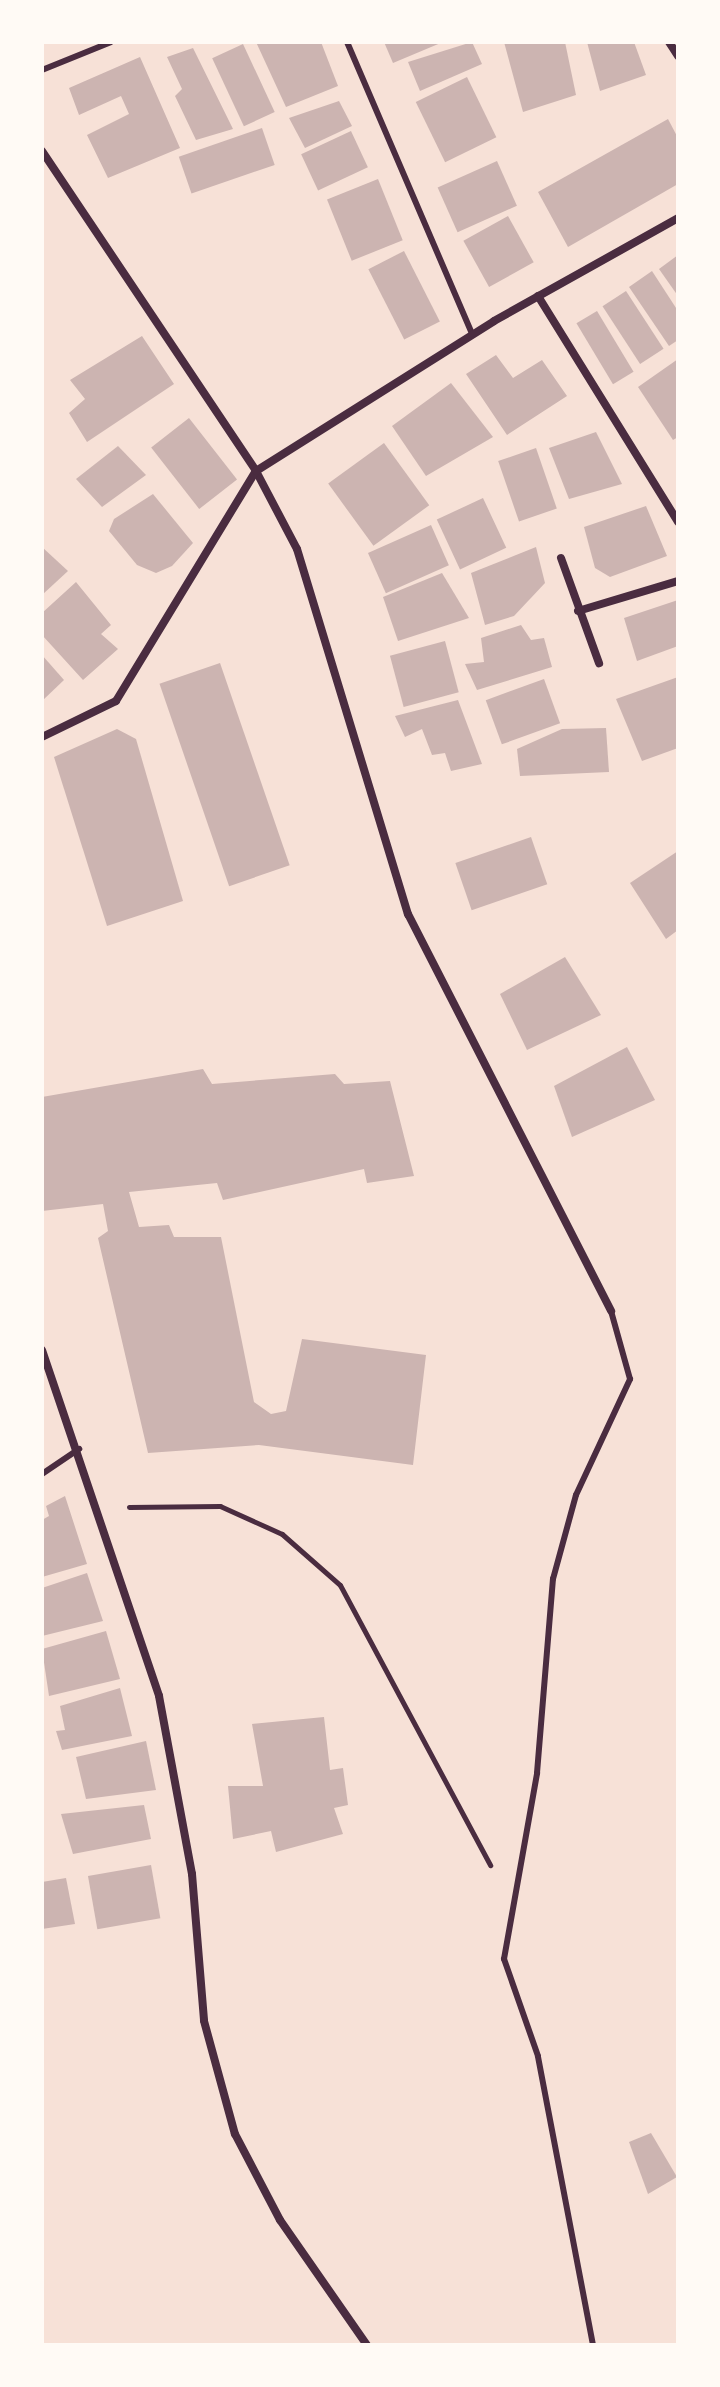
<!DOCTYPE html>
<html>
<head>
<meta charset="utf-8">
<style>
  body { margin:0 }
  #map { position:relative; width:720px; height:2387px; overflow:hidden; background:#f7e1d7; font-family:"Golos Text",sans-serif }
  div>[style] { position:absolute }
  .building>* { inset:0; background:#ccb4b1; transform-origin:0 0 }
  .path>* { height:5px; margin:-2.5px; padding:0 2.5px; transform-origin:2.5px; border-radius:2.5px; background:#4a2c40 }
  .service>* { height:6px; margin:-3px; padding:0 3px; transform-origin:3px; border-radius:3px; background:#4a2c40 }
  .minor>* { height:8px; margin:-4px; padding:0 4px; transform-origin:4px; border-radius:4px; background:#4a2c40 }
  span { translate:-50% -50%; white-space:nowrap; text-align:center; line-height:1.15; -webkit-text-stroke:7px #fffaf5; paint-order:stroke }
  .frame { position:absolute; inset:0; border:44px solid #fffaf5; pointer-events:none }
</style>
</head>
<body>
<div id="map">
  <div class="building">
    <div style="clip-path:polygon(256px 42px,321px 42px,338px 86px,286px 107px)"></div>
    <div style="clip-path:polygon(384px 42px,443px 42px,393px 63px)"></div>
    <div style="clip-path:polygon(472px 42px,482px 64px,420px 91px,408px 62px)"></div>
    <div style="clip-path:polygon(504px 42px,565px 42px,576px 95px,523px 112px)"></div>
    <div style="clip-path:polygon(587px 42px,634px 42px,646px 75px,600px 91px)"></div>
    <div style="left:243px;top:44px;width:75px;height:34px;rotate:65deg"></div>
    <div style="clip-path:polygon(193px 48px,233px 129px,196px 140px,175px 96px,182px 89px,167px 57px)"></div>
    <div style="clip-path:polygon(140px 57px,180px 148px,108px 178px,87px 135px,129px 114px,121px 96px,79px 115px,69px 88px)"></div>
    <div style="left:467px;top:77px;width:67px;height:57px;rotate:64deg"></div>
    <div style="clip-path:polygon(339px 101px,352px 126px,305px 148px,289px 118px)"></div>
    <div style="clip-path:polygon(668px 119px,678px 138px,678px 184px,568px 247px,538px 192px)"></div>
    <div style="left:262px;top:128px;width:39px;height:88px;rotate:71deg"></div>
    <div style="left:351px;top:131px;width:40px;height:55px;rotate:65deg"></div>
    <div style="left:497px;top:161px;width:49px;height:65px;rotate:66deg"></div>
    <div style="left:378px;top:179px;width:66px;height:55px;rotate:68deg"></div>
    <div style="left:508px;top:216px;width:53px;height:51px;rotate:61deg"></div>
    <div style="left:404px;top:251px;width:79px;height:40px;rotate:63deg"></div>
    <div style="clip-path:polygon(678px 255px,678px 296px,659px 269px)"></div>
    <div style="clip-path:polygon(652px 271px,678px 311px,678px 340px,669px 346px,629px 287px)"></div>
    <div style="left:626px;top:291px;width:69px;height:28px;rotate:57deg"></div>
    <div style="left:597px;top:311px;width:71px;height:24px;rotate:59deg"></div>
    <div style="clip-path:polygon(142px 336px,174px 384px,87px 442px,69px 413px,85px 399px,70px 380px)"></div>
    <div style="clip-path:polygon(496px 355px,513px 378px,542px 360px,567px 396px,507px 435px,466px 374px)"></div>
    <div style="clip-path:polygon(678px 359px,678px 437px,673px 440px,638px 387px)"></div>
    <div style="clip-path:polygon(451px 383px,493px 437px,426px 476px,392px 426px)"></div>
    <div style="left:189px;top:418px;width:78px;height:48px;rotate:52deg"></div>
    <div style="clip-path:polygon(596px 432px,622px 484px,569px 499px,549px 448px)"></div>
    <div style="left:384px;top:443px;width:77px;height:69px;rotate:54deg"></div>
    <div style="clip-path:polygon(118px 446px,146px 475px,102px 507px,76px 479px)"></div>
    <div style="left:536px;top:448px;width:64px;height:40px;rotate:71deg"></div>
    <div style="clip-path:polygon(153px 494px,193px 543px,172px 566px,156px 573px,137px 565px,109px 531px,114px 519px)"></div>
    <div style="left:483px;top:498px;width:55px;height:51px;rotate:65deg"></div>
    <div style="clip-path:polygon(646px 506px,667px 556px,610px 577px,595px 568px,584px 527px)"></div>
    <div style="left:431px;top:525px;width:44px;height:69px;rotate:66deg"></div>
    <div style="clip-path:polygon(42px 547px,68px 571px,42px 595px)"></div>
    <div style="clip-path:polygon(536px 547px,545px 583px,514px 616px,485px 625px,471px 573px)"></div>
    <div style="clip-path:polygon(442px 573px,469px 618px,398px 641px,383px 597px)"></div>
    <div style="clip-path:polygon(76px 582px,111px 625px,101px 634px,118px 649px,83px 680px,42px 635px,42px 613px)"></div>
    <div style="clip-path:polygon(678px 600px,678px 646px,637px 661px,624px 618px)"></div>
    <div style="clip-path:polygon(521px 625px,531px 640px,544px 638px,552px 667px,477px 690px,465px 664px,484px 662px,481px 638px)"></div>
    <div style="left:445px;top:641px;width:53px;height:57px;rotate:75deg"></div>
    <div style="clip-path:polygon(42px 655px,64px 680px,42px 701px)"></div>
    <div style="left:220px;top:663px;width:214px;height:64px;rotate:71deg"></div>
    <div style="clip-path:polygon(678px 677px,678px 748px,642px 761px,616px 699px)"></div>
    <div style="left:544px;top:679px;width:47px;height:62px;rotate:70deg"></div>
    <div style="clip-path:polygon(458px 700px,482px 764px,451px 771px,445px 753px,432px 755px,422px 729px,405px 737px,395px 716px)"></div>
    <div style="clip-path:polygon(606px 728px,609px 772px,520px 776px,517px 749px,562px 729px)"></div>
    <div style="clip-path:polygon(117px 729px,136px 739px,183px 901px,107px 926px,54px 757px)"></div>
    <div style="left:531px;top:837px;width:50px;height:80px;rotate:71deg"></div>
    <div style="clip-path:polygon(678px 851px,678px 930px,666px 939px,630px 883px)"></div>
    <div style="clip-path:polygon(565px 957px,601px 1015px,527px 1050px,500px 994px)"></div>
    <div style="clip-path:polygon(627px 1047px,655px 1100px,572px 1137px,554px 1086px)"></div>
    <div style="clip-path:polygon(203px 1069px,212px 1084px,335px 1074px,344px 1084px,390px 1081px,414px 1176px,367px 1183px,364px 1169px,223px 1200px,217px 1183px,129px 1192px,139px 1227px,169px 1225px,174px 1237px,221px 1237px,254px 1402px,271px 1414px,286px 1411px,302px 1339px,426px 1355px,413px 1465px,259px 1445px,148px 1453px,98px 1238px,108px 1231px,103px 1204px,42px 1211px,42px 1097px)"></div>
    <div style="clip-path:polygon(65px 1496px,87px 1564px,42px 1577px,42px 1520px,49px 1516px,46px 1506px)"></div>
    <div style="clip-path:polygon(87px 1573px,103px 1621px,42px 1636px,42px 1588px)"></div>
    <div style="clip-path:polygon(106px 1631px,120px 1679px,49px 1696px,42px 1649px)"></div>
    <div style="clip-path:polygon(120px 1688px,132px 1736px,62px 1750px,56px 1731px,65px 1730px,60px 1706px)"></div>
    <div style="clip-path:polygon(324px 1717px,330px 1770px,343px 1768px,348px 1805px,334px 1808px,343px 1834px,276px 1852px,271px 1831px,233px 1839px,228px 1786px,263px 1786px,252px 1724px)"></div>
    <div style="clip-path:polygon(146px 1741px,156px 1790px,86px 1799px,76px 1757px)"></div>
    <div style="clip-path:polygon(144px 1805px,151px 1839px,73px 1854px,61px 1814px)"></div>
    <div style="left:151px;top:1865px;width:54px;height:64px;rotate:80deg"></div>
    <div style="clip-path:polygon(66px 1878px,75px 1924px,42px 1929px,42px 1882px)"></div>
    <div style="clip-path:polygon(651px 2133px,677px 2177px,648px 2194px,629px 2142px)"></div>
  </div>
  <div class="path">
    <div style="left:129px;top:1507px;width:91px;rotate:-0.6deg"></div>
    <div style="left:220px;top:1506px;width:68px;rotate:24.3deg"></div>
    <div style="left:282px;top:1534px;width:77px;rotate:41.3deg"></div>
    <div style="left:340px;top:1585px;width:318px;rotate:61.8deg"></div>
  </div>
  <div class="service">
    <div style="left:347px;top:42px;width:318px;rotate:66.8deg"></div>
    <div style="left:42px;top:70px;width:74px;rotate:-22.1deg"></div>
    <div style="left:42px;top:1474px;width:45px;rotate:-34deg"></div>
    <div style="left:593px;top:2345px;width:294px;rotate:-100.8deg"></div>
    <div style="left:538px;top:2056px;width:103px;rotate:-109.3deg"></div>
    <div style="left:504px;top:1959px;width:189px;rotate:-79.9deg"></div>
    <div style="left:537px;top:1773px;width:195px;rotate:-85.3deg"></div>
    <div style="left:553px;top:1579px;width:87px;rotate:-74.7deg"></div>
    <div style="left:576px;top:1495px;width:128px;rotate:-65deg"></div>
    <div style="left:630px;top:1379px;width:71px;rotate:-105.6deg"></div>
  </div>
  <div class="minor">
    <div style="left:669px;top:42px;width:17px;rotate:57deg"></div>
    <div style="left:42px;top:151px;width:385px;rotate:56.2deg"></div>
    <div style="left:256px;top:471px;width:88px;rotate:62.3deg"></div>
    <div style="left:297px;top:549px;width:382px;rotate:73.1deg"></div>
    <div style="left:408px;top:914px;width:446px;rotate:62.9deg"></div>
    <div style="left:538px;top:296px;width:266px;rotate:58.2deg"></div>
    <div style="left:561px;top:558px;width:112px;rotate:70.1deg"></div>
    <div style="left:578px;top:611px;width:104px;rotate:-16.7deg"></div>
    <div style="left:42px;top:737px;width:82px;rotate:-25.9deg"></div>
    <div style="left:116px;top:701px;width:269px;rotate:-58.7deg"></div>
    <div style="left:256px;top:471px;width:281px;rotate:-32.2deg"></div>
    <div style="left:494px;top:321px;width:211px;rotate:-29.2deg"></div>
    <div style="left:42px;top:1350px;width:365px;rotate:71.3deg"></div>
    <div style="left:159px;top:1696px;width:181px;rotate:79.5deg"></div>
    <div style="left:192px;top:1874px;width:147px;rotate:85.3deg"></div>
    <div style="left:204px;top:2021px;width:117px;rotate:74.7deg"></div>
    <div style="left:235px;top:2134px;width:97px;rotate:62.4deg"></div>
    <div style="left:280px;top:2220px;width:152px;rotate:55.2deg"></div>
  </div>
  <div class="frame"></div>
</div>
</body>
</html>
